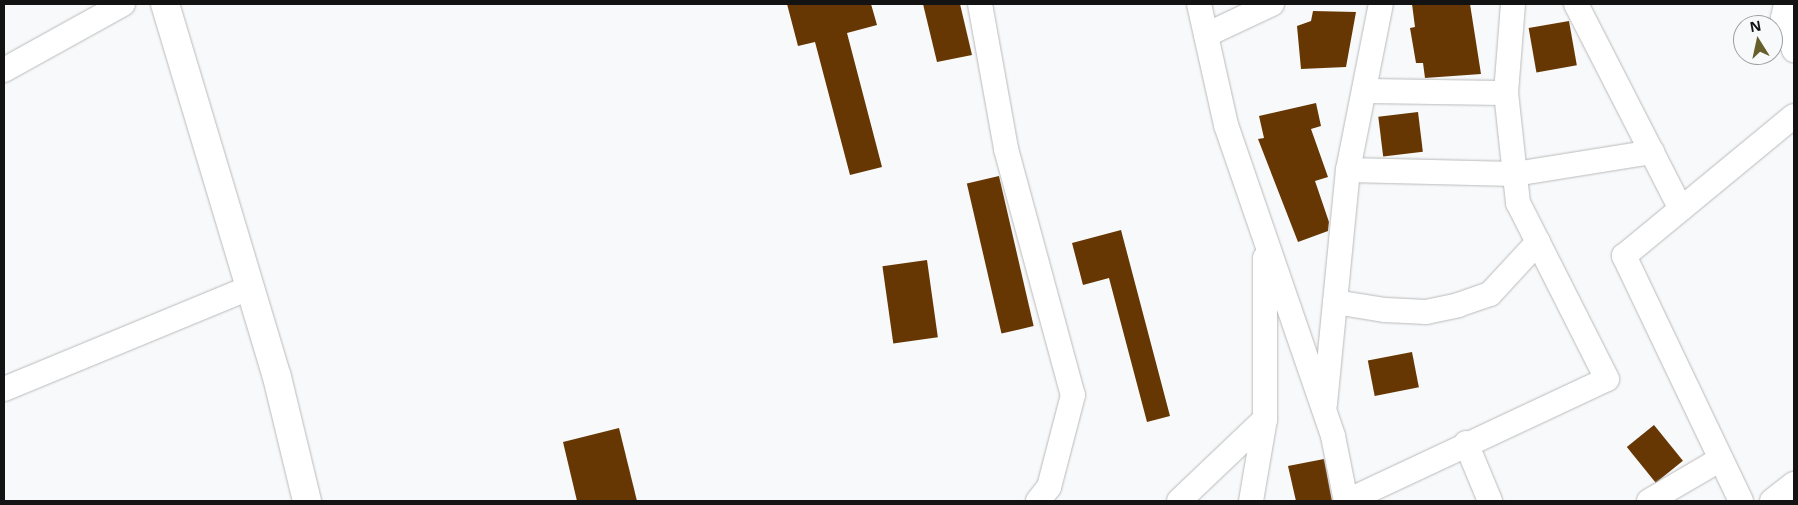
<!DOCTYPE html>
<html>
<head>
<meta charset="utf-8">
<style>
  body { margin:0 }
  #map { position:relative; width:1798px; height:505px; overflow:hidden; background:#f8f9fa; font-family:"Open Sans",sans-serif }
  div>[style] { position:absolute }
  .building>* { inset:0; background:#673703; transform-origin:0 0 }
  .roads { filter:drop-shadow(0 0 1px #b9babb) drop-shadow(0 0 1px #b9babb) }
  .minor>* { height:24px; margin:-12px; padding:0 12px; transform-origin:12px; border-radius:12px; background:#fff }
  .tertiary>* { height:28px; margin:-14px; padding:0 14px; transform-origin:14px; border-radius:14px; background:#fff }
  span { translate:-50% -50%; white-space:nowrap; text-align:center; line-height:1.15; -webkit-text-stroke:5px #f8f9fa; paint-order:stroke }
  .frame { position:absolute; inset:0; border:5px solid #131313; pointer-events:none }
  .north { position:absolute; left:1733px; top:15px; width:50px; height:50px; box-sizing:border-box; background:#f8f9fa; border:1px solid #9c9d9e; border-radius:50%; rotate:350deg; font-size:14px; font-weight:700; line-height:20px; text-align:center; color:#131313 }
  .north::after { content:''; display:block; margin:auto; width:18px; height:22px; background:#665f2c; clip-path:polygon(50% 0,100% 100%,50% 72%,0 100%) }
</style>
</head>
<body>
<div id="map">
  <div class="building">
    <div style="clip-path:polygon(787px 4px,871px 4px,877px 25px,847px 33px,882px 167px,850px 175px,815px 42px,798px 46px)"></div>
    <div style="clip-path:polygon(923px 4px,960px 4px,972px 55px,937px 62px)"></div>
    <div style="clip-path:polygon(1412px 4px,1470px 4px,1481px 74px,1425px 78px,1423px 63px,1416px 63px,1410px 28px,1415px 27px)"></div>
    <div style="clip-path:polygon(1313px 11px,1356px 12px,1346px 67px,1301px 69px,1297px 26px,1311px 21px)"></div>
    <div style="left:1569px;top:21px;width:45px;height:41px;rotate:80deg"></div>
    <div style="clip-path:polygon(1316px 103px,1321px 126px,1311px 129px,1328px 177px,1315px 181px,1329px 222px,1328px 231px,1298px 242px,1258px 139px,1264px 138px,1259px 116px)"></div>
    <div style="left:1418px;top:112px;width:40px;height:40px;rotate:83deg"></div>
    <div style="left:999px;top:176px;width:154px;height:33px;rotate:77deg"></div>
    <div style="clip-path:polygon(1121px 230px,1170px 416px,1147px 422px,1109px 278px,1083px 285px,1072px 243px)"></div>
    <div style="left:927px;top:260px;width:78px;height:45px;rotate:82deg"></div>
    <div style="left:1412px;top:352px;width:36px;height:45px;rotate:79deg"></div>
    <div style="left:1654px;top:425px;width:46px;height:35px;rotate:51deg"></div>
    <div style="clip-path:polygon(619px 428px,637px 501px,577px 501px,563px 442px)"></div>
    <div style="clip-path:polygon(1324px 459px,1332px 501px,1296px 501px,1288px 466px)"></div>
  </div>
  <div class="roads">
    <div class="minor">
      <div style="left:980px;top:4px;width:147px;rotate:79.8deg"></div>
      <div style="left:1006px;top:149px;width:255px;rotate:74.8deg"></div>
      <div style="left:1073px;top:395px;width:95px;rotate:104.6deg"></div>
      <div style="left:1049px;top:487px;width:18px;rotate:128deg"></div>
      <div style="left:1199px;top:4px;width:124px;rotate:77.4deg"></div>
      <div style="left:1226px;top:125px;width:329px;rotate:71deg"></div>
      <div style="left:1333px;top:436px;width:66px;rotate:78.7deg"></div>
      <div style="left:1576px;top:4px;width:230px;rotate:62.9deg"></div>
      <div style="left:1786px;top:4px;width:14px;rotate:102deg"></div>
      <div style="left:1783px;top:18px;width:34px;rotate:71deg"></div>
      <div style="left:1206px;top:35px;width:73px;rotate:-25.2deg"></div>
      <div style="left:4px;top:70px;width:136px;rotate:-29deg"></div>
      <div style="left:1364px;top:91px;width:142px;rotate:0.8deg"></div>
      <div style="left:1348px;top:170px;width:167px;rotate:1.4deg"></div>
      <div style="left:1515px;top:174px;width:139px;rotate:-9.1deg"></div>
      <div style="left:1335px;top:302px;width:51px;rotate:9.1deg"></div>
      <div style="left:1385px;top:310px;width:41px;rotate:2.8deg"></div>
      <div style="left:1426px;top:312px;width:33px;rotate:-12deg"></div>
      <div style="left:1458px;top:305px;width:34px;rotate:-19deg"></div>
      <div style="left:1490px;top:294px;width:71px;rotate:-47.3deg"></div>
      <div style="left:4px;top:389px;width:267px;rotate:-22.4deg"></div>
      <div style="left:1325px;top:404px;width:235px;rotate:-84.4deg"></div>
      <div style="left:1348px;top:170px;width:169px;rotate:-78.8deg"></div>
      <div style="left:1466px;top:443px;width:63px;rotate:67.5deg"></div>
      <div style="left:1179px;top:501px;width:119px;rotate:-43.6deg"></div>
      <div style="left:1251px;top:501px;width:83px;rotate:-80.3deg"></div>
      <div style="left:1265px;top:419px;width:161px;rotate:-90deg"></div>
      <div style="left:1347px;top:501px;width:287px;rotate:-25.1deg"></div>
      <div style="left:1607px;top:379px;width:197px;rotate:-116.8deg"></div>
      <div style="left:1518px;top:203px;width:111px;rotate:-96.2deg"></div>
      <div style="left:1506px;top:93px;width:89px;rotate:-85.5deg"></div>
      <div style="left:1649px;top:501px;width:83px;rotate:-30.3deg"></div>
      <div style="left:1741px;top:501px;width:272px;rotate:-115.5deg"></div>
      <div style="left:1624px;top:256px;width:220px;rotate:-39.5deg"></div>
      <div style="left:1772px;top:501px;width:28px;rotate:-38deg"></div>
    </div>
    <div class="tertiary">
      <div style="left:165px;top:4px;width:389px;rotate:73.3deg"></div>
      <div style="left:277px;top:377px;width:128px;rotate:76.4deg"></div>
    </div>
  </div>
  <div class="frame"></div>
  <div class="north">N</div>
</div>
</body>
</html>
